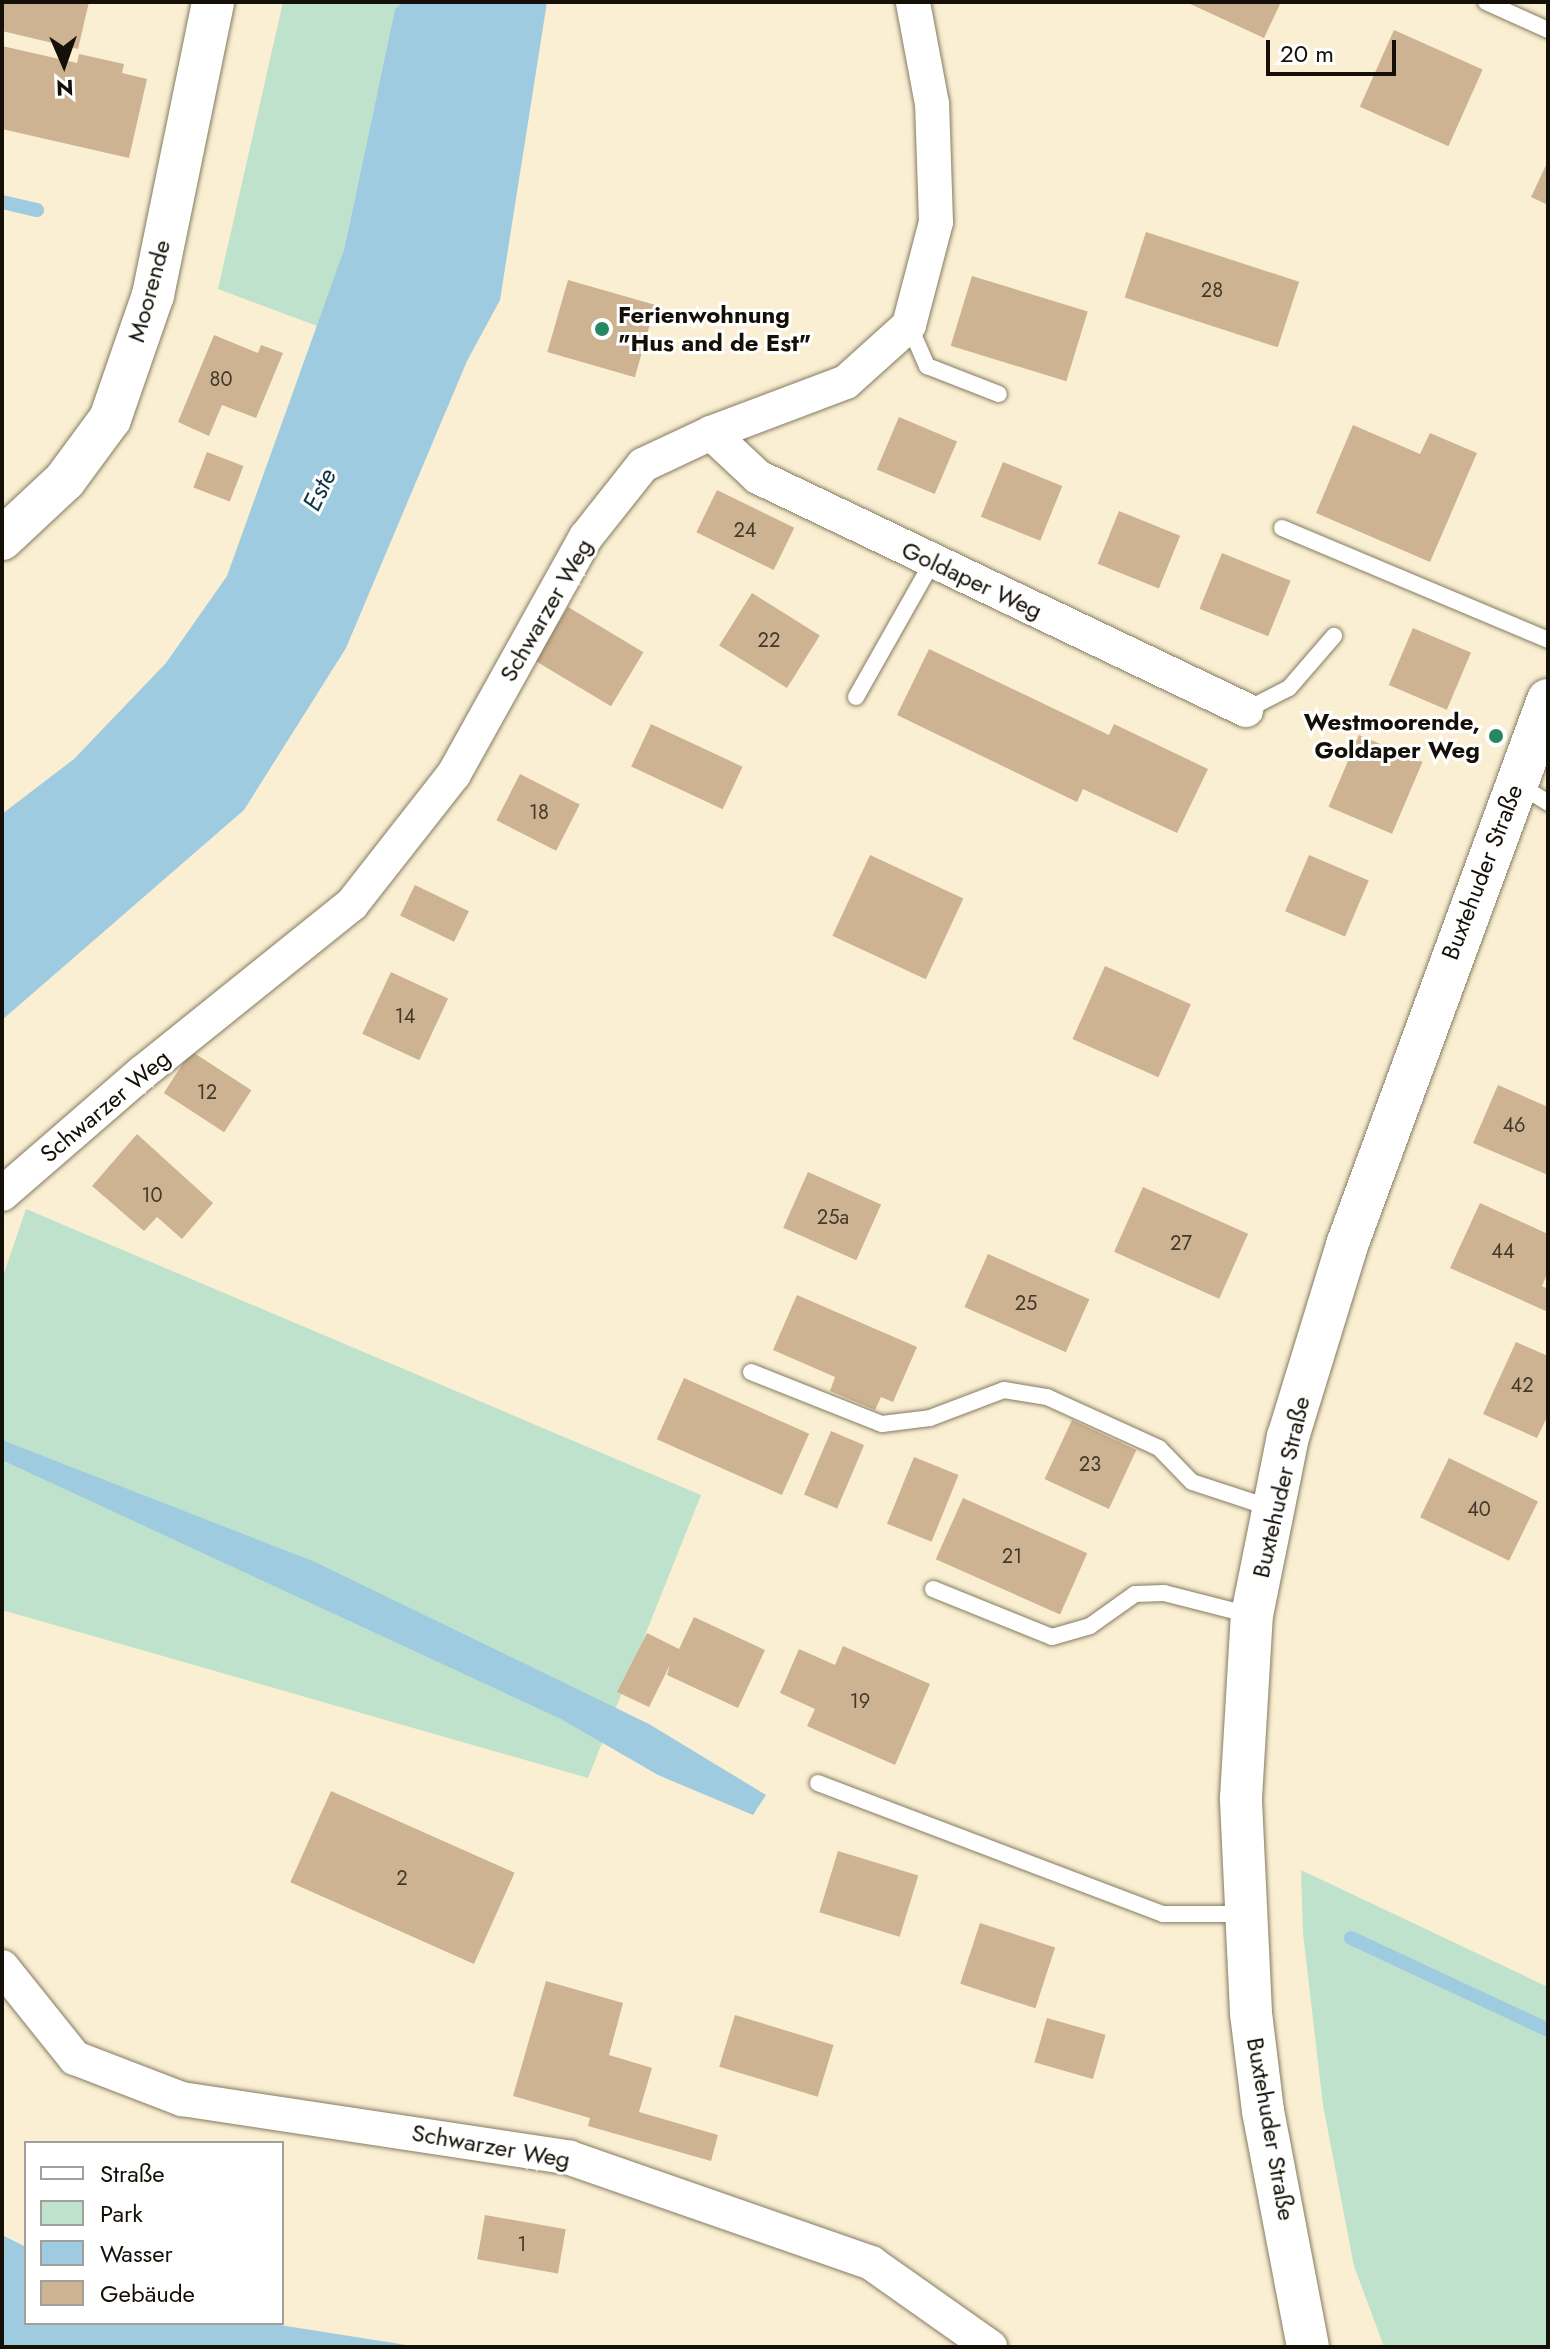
<!DOCTYPE html>
<html>
<head>
<meta charset="utf-8">
<style>
  body { margin:0 }
  #map { position:relative; width:1550px; height:2349px; overflow:hidden; background:#faefd2; font-family:Jost,sans-serif }
  div>[style] { position:absolute }
  .green>* { inset:0; background:#bfe2cd }
  .water>* { inset:0; background:#9ecbdf }
  .stream>* { height:14px; margin:-7px; padding:0 7px; transform-origin:7px; border-radius:7px; background:#9ecbdf }
  .building>* { inset:0; background:#cdb391; transform-origin:0 0 }
  .roads { filter:drop-shadow(0 0 2px #857b61) drop-shadow(0 0 2px #857b61) }
  .service>* { height:16px; margin:-8px; padding:0 8px; transform-origin:8px; border-radius:8px; background:#fff }
  .minor>* { height:34px; margin:-17px; padding:0 17px; transform-origin:17px; border-radius:17px; background:#fff }
  .tertiary>* { height:42px; margin:-21px; padding:0 21px; transform-origin:21px; border-radius:21px; background:#fff }
  .dots>* { width:22px; height:22px; translate:-50% -50%; box-sizing:border-box; border:4px solid #fff; border-radius:50% }
  span { translate:-50% -50%; white-space:nowrap; text-align:center; line-height:1.15; -webkit-text-stroke:6px #fff; paint-order:stroke }
  .number-label { font-size:20px; color:#42392a }
  .number-label span { -webkit-text-stroke-width:0 }
  .street-label { font-size:24px; color:#141007 }
  .poi-label { font-size:24px; color:#141007; font-weight:700 }
  .left { translate:0 -50%; text-align:left }
  .right { translate:-100% -50%; text-align:right }
  .water-label { font-size:26px; color:#103747; font-style:italic }
  .frame { position:absolute; inset:0; border:4px solid #141007; pointer-events:none }
  .legend { position:absolute; left:24px; top:2141px; width:260px; height:184px; box-sizing:border-box; background:#fff; border:2px solid #a19f9c; margin:0; padding:10px 14px; list-style:none; font-size:24px; color:#141007 }
  .legend li { display:flex; align-items:center; gap:16px; height:40px }
  .legend b { width:40px; border:2px solid #a19f9c }
  .north { position:absolute; left:24px; top:24px; width:80px; height:80px; -webkit-text-stroke:6px #fff; paint-order:stroke; rotate:178deg; font-size:22px; font-weight:700; line-height:32px; text-align:center; color:#141007 }
  .north::after { content:''; display:block; margin:auto; width:28px; height:36px; background:#141007; clip-path:polygon(50% 0,100% 100%,50% 72%,0 100%) }
  .scale { position:absolute; left:1266px; top:40px; width:130px; height:36px; box-sizing:border-box; border:4px solid #141007; border-top:0; padding-left:10px; font-size:24px; line-height:28px; white-space:nowrap; color:#141007; -webkit-text-stroke:6px #fff; paint-order:stroke }
</style>
</head>
<body>
<div id="map">
  <div class="green">
    <div style="clip-path:polygon(283px 2px,403px 2px,395px 9px,344px 250px,320px 327px,218px 289px)"></div>
    <div style="clip-path:polygon(26px 1209px,701px 1495px,588px 1778px,2px 1610px,2px 1279px)"></div>
    <div style="clip-path:polygon(1301px 1870px,1548px 1987px,1548px 2347px,1384px 2347px,1354px 2266px,1323px 2105px,1303px 1933px)"></div>
  </div>
  <div class="water">
    <div style="clip-path:polygon(403px 2px,547px 2px,500px 300px,467px 361px,346px 648px,244px 810px,2px 1020px,2px 814px,74px 759px,166px 663px,227px 576px,344px 250px,395px 9px)"></div>
    <div style="clip-path:polygon(2px 1440px,315px 1562px,649px 1724px,766px 1795px,753px 1815px,658px 1775px,561px 1719px,2px 1460px)"></div>
    <div style="clip-path:polygon(2px 2235px,26px 2247px,26px 2323px,267px 2323px,419px 2347px,2px 2347px)"></div>
  </div>
  <div class="stream">
    <div style="left:2px;top:202px;width:36px;rotate:13deg"></div>
    <div style="left:1351px;top:1938px;width:217px;rotate:25deg"></div>
  </div>
  <div class="building">
    <div style="clip-path:polygon(2px 2px,89px 2px,78px 49px,2px 31px)"></div>
    <div style="clip-path:polygon(1186px 2px,1281px 2px,1264px 38px)"></div>
    <div style="left:1394px;top:30px;width:97px;height:84px;rotate:24deg"></div>
    <div style="clip-path:polygon(2px 46px,77px 63px,79px 54px,124px 64px,122px 73px,147px 79px,129px 158px,2px 129px)"></div>
    <div style="clip-path:polygon(1548px 161px,1548px 205px,1531px 197px)"></div>
    <div style="left:1146px;top:232px;width:161px;height:69px;rotate:18deg"></div>
    <div style="left:972px;top:276px;width:121px;height:73px;rotate:17deg"></div>
    <div style="left:568px;top:280px;width:91px;height:75px;rotate:16deg"></div>
    <div style="clip-path:polygon(214px 335px,258px 353px,261px 345px,283px 353px,256px 418px,222px 405px,209px 436px,178px 422px)"></div>
    <div style="left:899px;top:417px;width:63px;height:57px;rotate:23deg"></div>
    <div style="clip-path:polygon(1353px 425px,1420px 454px,1430px 433px,1477px 453px,1430px 562px,1316px 513px)"></div>
    <div style="left:207px;top:452px;width:39px;height:38px;rotate:21deg"></div>
    <div style="left:1003px;top:462px;width:64px;height:59px;rotate:22deg"></div>
    <div style="left:717px;top:490px;width:86px;height:47px;rotate:26deg"></div>
    <div style="left:1119px;top:511px;width:66px;height:57px;rotate:22deg"></div>
    <div style="left:1222px;top:553px;width:74px;height:60px;rotate:22deg"></div>
    <div style="left:752px;top:593px;width:80px;height:62px;rotate:32deg"></div>
    <div style="left:568px;top:607px;width:88px;height:63px;rotate:31deg"></div>
    <div style="left:1413px;top:628px;width:63px;height:62px;rotate:23deg"></div>
    <div style="clip-path:polygon(929px 649px,1109px 735px,1114px 724px,1208px 769px,1177px 833px,1083px 789px,1077px 802px,897px 715px)"></div>
    <div style="left:651px;top:724px;width:101px;height:47px;rotate:25deg"></div>
    <div style="left:1359px;top:735px;width:69px;height:78px;rotate:23deg"></div>
    <div style="left:520px;top:774px;width:67px;height:52px;rotate:27deg"></div>
    <div style="left:870px;top:855px;width:103px;height:89px;rotate:25deg"></div>
    <div style="left:1309px;top:855px;width:65px;height:61px;rotate:23deg"></div>
    <div style="left:415px;top:885px;width:60px;height:34px;rotate:26deg"></div>
    <div style="left:1105px;top:966px;width:94px;height:80px;rotate:24deg"></div>
    <div style="left:391px;top:972px;width:63px;height:68px;rotate:25deg"></div>
    <div style="left:191px;top:1051px;width:72px;height:50px;rotate:33deg"></div>
    <div style="clip-path:polygon(1498px 1085px,1548px 1107px,1548px 1175px,1473px 1143px)"></div>
    <div style="clip-path:polygon(137px 1134px,213px 1203px,182px 1239px,157px 1217px,144px 1231px,92px 1186px)"></div>
    <div style="left:808px;top:1172px;width:80px;height:61px;rotate:24deg"></div>
    <div style="left:1143px;top:1187px;width:115px;height:71px;rotate:24deg"></div>
    <div style="clip-path:polygon(1480px 1203px,1548px 1234px,1548px 1272px,1542px 1286px,1548px 1289px,1548px 1312px,1450px 1268px)"></div>
    <div style="left:988px;top:1254px;width:111px;height:58px;rotate:24deg"></div>
    <div style="clip-path:polygon(797px 1295px,917px 1347px,893px 1402px,881px 1397px,875px 1410px,830px 1391px,835px 1377px,773px 1350px)"></div>
    <div style="clip-path:polygon(1516px 1342px,1548px 1356px,1548px 1415px,1537px 1438px,1483px 1414px)"></div>
    <div style="left:684px;top:1378px;width:137px;height:67px;rotate:24deg"></div>
    <div style="left:1072px;top:1420px;width:71px;height:65px;rotate:25deg"></div>
    <div style="left:831px;top:1431px;width:36px;height:69px;rotate:23deg"></div>
    <div style="left:914px;top:1457px;width:48px;height:72px;rotate:22deg"></div>
    <div style="left:1449px;top:1458px;width:99px;height:66px;rotate:26deg"></div>
    <div style="left:963px;top:1498px;width:136px;height:67px;rotate:24deg"></div>
    <div style="clip-path:polygon(694px 1617px,765px 1650px,738px 1708px,667px 1675px,670px 1665px,649px 1707px,617px 1692px,647px 1633px,679px 1649px)"></div>
    <div style="clip-path:polygon(843px 1646px,930px 1684px,895px 1765px,807px 1726px,815px 1709px,780px 1693px,799px 1649px,835px 1665px)"></div>
    <div style="left:331px;top:1791px;width:201px;height:100px;rotate:24deg"></div>
    <div style="left:838px;top:1851px;width:84px;height:64px;rotate:17deg"></div>
    <div style="left:980px;top:1923px;width:79px;height:64px;rotate:18deg"></div>
    <div style="clip-path:polygon(546px 1981px,623px 2003px,609px 2055px,652px 2068px,639px 2112px,718px 2135px,711px 2161px,588px 2126px,590px 2118px,513px 2096px)"></div>
    <div style="left:735px;top:2015px;width:103px;height:54px;rotate:17deg"></div>
    <div style="left:1047px;top:2018px;width:61px;height:46px;rotate:16deg"></div>
    <div style="left:485px;top:2215px;width:82px;height:45px;rotate:10deg"></div>
  </div>
  <div class="roads">
    <div class="service">
      <div style="left:1486px;top:2px;width:68px;rotate:24.3deg"></div>
      <div style="left:909px;top:325px;width:45px;rotate:66.3deg"></div>
      <div style="left:927px;top:366px;width:77px;rotate:21.3deg"></div>
      <div style="left:1282px;top:528px;width:289px;rotate:22.8deg"></div>
      <div style="left:856px;top:697px;width:156px;rotate:-60.5deg"></div>
      <div style="left:1246px;top:710px;width:48px;rotate:-27.1deg"></div>
      <div style="left:1289px;top:688px;width:69px;rotate:-49.1deg"></div>
      <div style="left:1518px;top:784px;width:36px;rotate:32deg"></div>
      <div style="left:751px;top:1372px;width:141px;rotate:21.7deg"></div>
      <div style="left:882px;top:1424px;width:48px;rotate:-7.1deg"></div>
      <div style="left:930px;top:1418px;width:79px;rotate:-20.7deg"></div>
      <div style="left:1004px;top:1390px;width:44px;rotate:9.2deg"></div>
      <div style="left:1047px;top:1397px;width:123px;rotate:24.5deg"></div>
      <div style="left:1159px;top:1448px;width:47px;rotate:45.9deg"></div>
      <div style="left:1192px;top:1482px;width:86px;rotate:18.2deg"></div>
      <div style="left:933px;top:1589px;width:128px;rotate:22deg"></div>
      <div style="left:1052px;top:1637px;width:40px;rotate:-16deg"></div>
      <div style="left:1090px;top:1626px;width:55px;rotate:-35.4deg"></div>
      <div style="left:1135px;top:1594px;width:29px;rotate:-2deg"></div>
      <div style="left:1164px;top:1593px;width:89px;rotate:14.3deg"></div>
      <div style="left:818px;top:1783px;width:369px;rotate:20.8deg"></div>
      <div style="left:1163px;top:1914px;width:81px"></div>
    </div>
    <div class="minor">
      <div style="left:711px;top:433px;width:64px;rotate:43.1deg"></div>
      <div style="left:758px;top:477px;width:541px;rotate:25.52deg"></div>
      <div style="left:2px;top:1194px;width:186px;rotate:-40.9deg"></div>
      <div style="left:143px;top:1072px;width:268px;rotate:-38.8deg"></div>
      <div style="left:352px;top:904px;width:165px;rotate:-51.9deg"></div>
      <div style="left:454px;top:774px;width:271px;rotate:-60.9deg"></div>
      <div style="left:586px;top:537px;width:92px;rotate:-51.6deg"></div>
      <div style="left:643px;top:465px;width:75px;rotate:-25.2deg"></div>
      <div style="left:711px;top:433px;width:144px;rotate:-20.7deg"></div>
      <div style="left:846px;top:382px;width:85px;rotate:-42.1deg"></div>
      <div style="left:909px;top:325px;width:106px;rotate:-75.3deg"></div>
      <div style="left:936px;top:222px;width:118px;rotate:-91.9deg"></div>
      <div style="left:932px;top:104px;width:104px;rotate:-100.6deg"></div>
      <div style="left:2px;top:1967px;width:117px;rotate:51.3deg"></div>
      <div style="left:75px;top:2058px;width:115px;rotate:21deg"></div>
      <div style="left:182px;top:2099px;width:392px;rotate:8.6deg"></div>
      <div style="left:570px;top:2158px;width:319px;rotate:19.2deg"></div>
      <div style="left:871px;top:2263px;width:146px;rotate:35.2deg"></div>
    </div>
    <div class="tertiary">
      <div style="left:2px;top:539px;width:86px;rotate:-43.1deg"></div>
      <div style="left:65px;top:480px;width:76px;rotate:-53.6deg"></div>
      <div style="left:110px;top:419px;width:131px;rotate:-70.9deg"></div>
      <div style="left:153px;top:295px;width:299px;rotate:-78.4deg"></div>
      <div style="left:1308px;top:2347px;width:240px;rotate:-100.8deg"></div>
      <div style="left:1263px;top:2111px;width:99px;rotate:-97deg"></div>
      <div style="left:1251px;top:2013px;width:215px;rotate:-92.7deg"></div>
      <div style="left:1241px;top:1798px;width:183px;rotate:-86.6deg"></div>
      <div style="left:1252px;top:1615px;width:182px;rotate:-78.6deg"></div>
      <div style="left:1288px;top:1437px;width:201px;rotate:-72.9deg"></div>
      <div style="left:1347px;top:1245px;width:581px;rotate:-69.76deg"></div>
    </div>
  </div>
  <div class="dots">
    <div style="left:602px;top:329px;background:#268861"></div>
    <div style="left:1496px;top:736px;background:#268861"></div>
  </div>
  <div class="number-label">
    <span style="left:1212px;top:290px">28</span>
    <span style="left:221px;top:379px">80</span>
    <span style="left:745px;top:530px">24</span>
    <span style="left:769px;top:640px">22</span>
    <span style="left:539px;top:812px">18</span>
    <span style="left:405px;top:1016px">14</span>
    <span style="left:207px;top:1092px">12</span>
    <span style="left:1514px;top:1125px">46</span>
    <span style="left:152px;top:1195px">10</span>
    <span style="left:833px;top:1217px">25a</span>
    <span style="left:1181px;top:1243px">27</span>
    <span style="left:1503px;top:1251px">44</span>
    <span style="left:1026px;top:1303px">25</span>
    <span style="left:1522px;top:1385px">42</span>
    <span style="left:1090px;top:1464px">23</span>
    <span style="left:1479px;top:1509px">40</span>
    <span style="left:1012px;top:1556px">21</span>
    <span style="left:860px;top:1701px">19</span>
    <span style="left:402px;top:1878px">2</span>
    <span style="left:522px;top:2244px">1</span>
  </div>
  <div class="street-label">
    <span style="left:149px;top:291px;rotate:-75deg">Moorende</span>
    <span style="left:972px;top:580px;rotate:25deg">Goldaper Weg</span>
    <span style="left:546px;top:610px;rotate:-60deg">Schwarzer Weg</span>
    <span style="left:1482px;top:872px;rotate:-69deg">Buxtehuder Straße</span>
    <span style="left:105px;top:1106px;rotate:-40deg">Schwarzer Weg</span>
    <span style="left:1281px;top:1487px;rotate:-77deg">Buxtehuder Straße</span>
    <span style="left:1271px;top:2129px;rotate:80deg">Buxtehuder Straße</span>
    <span style="left:491px;top:2146px;rotate:10deg">Schwarzer Weg</span>
  </div>
  <div class="poi-label">
    <span class="left" style="left:618px;top:329px">Ferienwohnung<br>"Hus and de Est"</span>
    <span class="right" style="left:1480px;top:736px">Westmoorende,<br>Goldaper Weg</span>
  </div>
  <div class="water-label">
    <span style="left:320px;top:490px;rotate:-64deg">Este</span>
  </div>
  <div class="frame"></div>
  <ul class="legend">
  <li><b style="height:10px;background:#fff"></b>Straße</li>
  <li><b style="height:22px;background:#bfe2cd"></b>Park</li>
  <li><b style="height:22px;background:#9ecbdf"></b>Wasser</li>
  <li><b style="height:22px;background:#cdb391"></b>Gebäude</li>
  </ul>
  <div class="north">N</div>
  <div class="scale">20 m</div>
</div>
</body>
</html>
